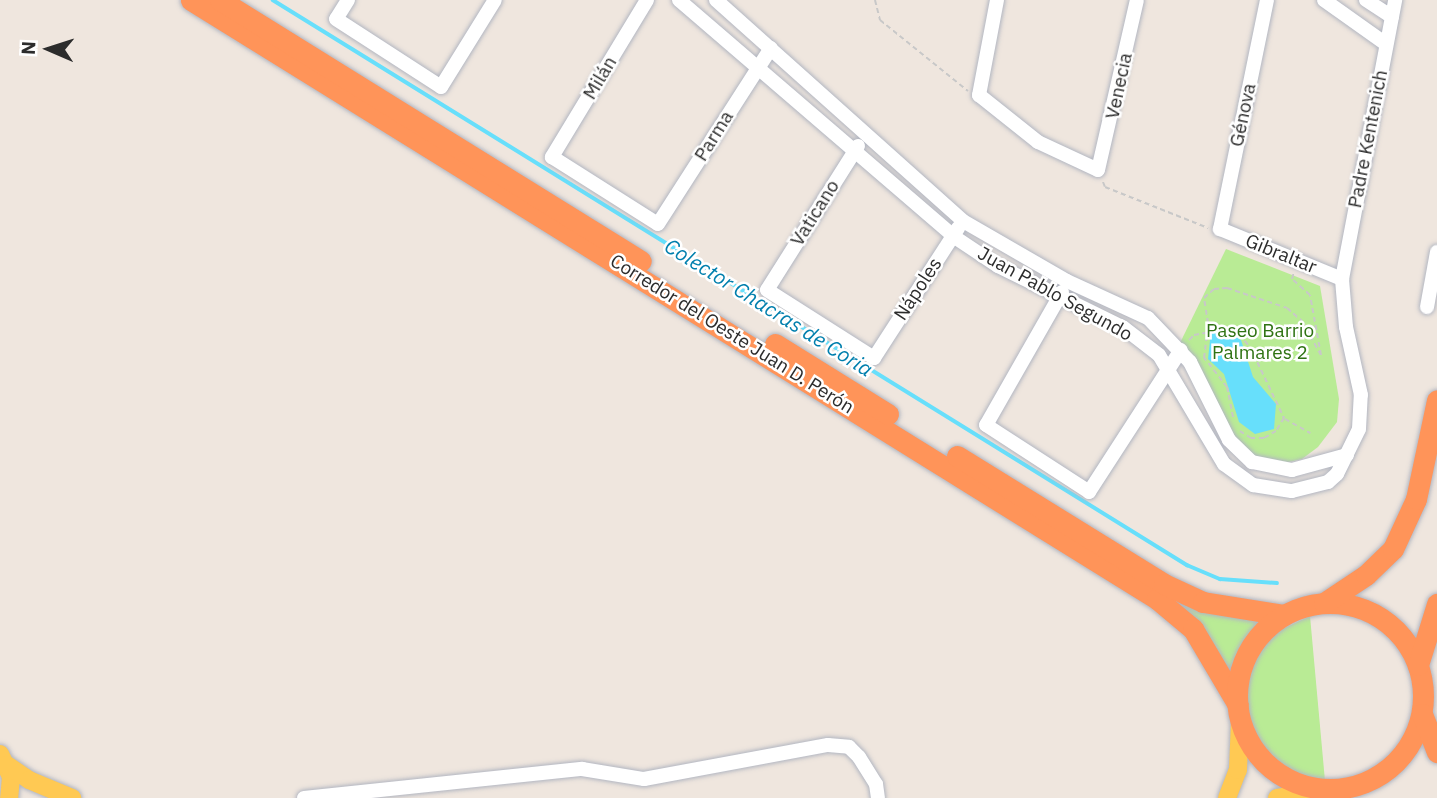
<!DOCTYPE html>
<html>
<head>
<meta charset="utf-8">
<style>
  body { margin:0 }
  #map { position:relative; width:1437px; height:798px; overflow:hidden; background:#efe6de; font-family:"IBM Plex Sans",sans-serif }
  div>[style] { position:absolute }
  .green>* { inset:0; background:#b9eb95 }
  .water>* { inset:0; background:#67dffb }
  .stream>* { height:3.5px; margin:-1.75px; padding:0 1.75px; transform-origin:1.75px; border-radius:1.75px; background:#67dffb }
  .path>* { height:2px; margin-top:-1px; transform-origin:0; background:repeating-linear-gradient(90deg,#c8c8c8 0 5px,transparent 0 8.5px) }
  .roads { filter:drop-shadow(0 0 2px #b2b6c1) drop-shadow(0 0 2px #b2b6c1) }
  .minor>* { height:14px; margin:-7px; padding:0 7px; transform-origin:7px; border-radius:7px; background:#fff }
  .major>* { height:18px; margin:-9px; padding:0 9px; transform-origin:9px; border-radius:9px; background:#ffc953 }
  .highway>* { height:21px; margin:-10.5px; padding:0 10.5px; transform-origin:10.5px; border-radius:10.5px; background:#ff9459 }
  .highway>.ring { margin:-10.5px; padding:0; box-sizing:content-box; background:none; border:21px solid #ff9459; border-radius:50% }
  span { translate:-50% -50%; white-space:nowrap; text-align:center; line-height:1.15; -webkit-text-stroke:5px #fff; paint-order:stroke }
  .street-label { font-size:19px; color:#2c2c2c }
  .park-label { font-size:19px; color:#2f7313 }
  .water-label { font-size:21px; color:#007fad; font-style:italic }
  .north { position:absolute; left:14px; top:14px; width:70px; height:70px; -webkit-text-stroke:5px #fff; paint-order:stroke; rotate:273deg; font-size:19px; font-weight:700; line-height:28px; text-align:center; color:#2c2c2c }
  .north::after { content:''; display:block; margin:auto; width:24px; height:32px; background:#2c2c2c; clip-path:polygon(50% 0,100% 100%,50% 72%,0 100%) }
</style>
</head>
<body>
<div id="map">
  <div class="green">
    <div style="clip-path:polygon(1226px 249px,1320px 286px,1339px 399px,1337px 422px,1318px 447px,1302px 459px,1280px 464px,1256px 460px,1233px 444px,1179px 345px)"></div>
    <div style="clip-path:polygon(1158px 589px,1265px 618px,1244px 641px,1228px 675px)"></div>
    <div style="clip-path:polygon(1310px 616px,1325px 781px,1293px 774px,1270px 758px,1253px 734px,1245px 708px,1247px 679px,1258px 652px,1278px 631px)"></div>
  </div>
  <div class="water">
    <div style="clip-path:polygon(1224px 329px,1241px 340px,1253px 377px,1276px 404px,1274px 429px,1255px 434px,1239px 422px,1224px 374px,1208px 359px,1211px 331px)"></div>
  </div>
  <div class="stream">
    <div style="left:273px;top:0;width:1075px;rotate:31.72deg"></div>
    <div style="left:1187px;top:565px;width:36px;rotate:23deg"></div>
    <div style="left:1220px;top:579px;width:57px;rotate:4deg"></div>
  </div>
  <div class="path">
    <div style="left:875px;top:0;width:21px;rotate:76deg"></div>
    <div style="left:880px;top:20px;width:113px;rotate:38.9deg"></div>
    <div style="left:1103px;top:182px;width:5px;rotate:68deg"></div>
    <div style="left:1105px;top:187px;width:111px;rotate:21.7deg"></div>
    <div style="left:1189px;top:340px;width:7px;rotate:-45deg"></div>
    <div style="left:1194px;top:335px;width:40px;rotate:-10deg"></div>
    <div style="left:1233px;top:328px;width:25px;rotate:48deg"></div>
    <div style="left:1250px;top:347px;width:79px;rotate:64.4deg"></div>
    <div style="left:1284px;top:418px;width:15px;rotate:122deg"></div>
    <div style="left:1276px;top:431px;width:14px;rotate:150deg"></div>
    <div style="left:1264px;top:438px;width:13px;rotate:180deg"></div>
    <div style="left:1251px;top:438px;width:13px;rotate:-148deg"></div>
    <div style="left:1233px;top:417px;width:31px;rotate:-101deg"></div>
    <div style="left:1227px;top:387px;width:37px;rotate:-128deg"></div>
    <div style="left:1204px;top:358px;width:35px;rotate:-83deg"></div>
    <div style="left:1208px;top:323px;width:25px;rotate:-99deg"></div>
    <div style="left:1204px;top:298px;width:13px;rotate:-42deg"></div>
    <div style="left:1214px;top:289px;width:13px;rotate:-4deg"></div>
    <div style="left:1227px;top:288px;width:63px;rotate:18.4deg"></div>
    <div style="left:1287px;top:308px;width:20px;rotate:41deg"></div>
    <div style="left:1302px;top:321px;width:39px;rotate:61deg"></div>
    <div style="left:1321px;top:355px;width:61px;rotate:-100.4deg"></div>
    <div style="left:1310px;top:295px;width:24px;rotate:-138deg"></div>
    <div style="left:1292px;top:279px;width:7px;rotate:-74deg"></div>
    <div style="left:1285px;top:419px;width:29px;rotate:29deg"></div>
  </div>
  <div class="roads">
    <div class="minor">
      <div style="left:348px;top:0;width:22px;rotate:122deg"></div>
      <div style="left:336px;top:19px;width:125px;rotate:32.9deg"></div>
      <div style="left:441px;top:87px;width:102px;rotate:-58.2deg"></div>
      <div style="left:647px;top:0;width:184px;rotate:121.2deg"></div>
      <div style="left:552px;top:157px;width:125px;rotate:32.3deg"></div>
      <div style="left:658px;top:224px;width:209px;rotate:-57.3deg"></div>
      <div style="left:679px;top:0;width:362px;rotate:40.7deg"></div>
      <div style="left:953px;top:236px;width:54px;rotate:33.7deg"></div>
      <div style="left:998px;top:266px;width:140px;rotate:26.2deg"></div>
      <div style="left:1124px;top:328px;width:44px;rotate:37.6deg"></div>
      <div style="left:1159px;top:355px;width:127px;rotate:59.2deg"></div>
      <div style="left:1224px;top:464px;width:36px;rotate:36deg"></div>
      <div style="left:1253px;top:485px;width:39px;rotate:9deg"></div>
      <div style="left:1292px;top:491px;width:37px;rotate:-14deg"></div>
      <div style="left:1328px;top:482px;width:12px;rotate:-42deg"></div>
      <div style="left:1337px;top:474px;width:50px;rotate:-63.9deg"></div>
      <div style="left:1359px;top:429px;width:34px;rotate:-87deg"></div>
      <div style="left:1361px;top:395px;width:70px;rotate:-102.4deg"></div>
      <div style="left:1346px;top:327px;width:48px;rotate:-94.8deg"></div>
      <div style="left:1342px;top:279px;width:284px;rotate:-79.2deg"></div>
      <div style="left:716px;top:0;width:331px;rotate:41.8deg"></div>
      <div style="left:963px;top:221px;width:120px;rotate:30deg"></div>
      <div style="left:1067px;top:281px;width:89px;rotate:24.6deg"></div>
      <div style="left:1148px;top:318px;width:61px;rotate:46.3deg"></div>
      <div style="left:1190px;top:362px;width:87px;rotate:63.4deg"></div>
      <div style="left:1229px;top:440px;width:32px;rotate:44deg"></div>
      <div style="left:1252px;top:462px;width:41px;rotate:11.3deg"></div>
      <div style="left:1292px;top:470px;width:57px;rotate:-15.3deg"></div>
      <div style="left:997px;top:0;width:97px;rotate:100.7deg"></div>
      <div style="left:979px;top:95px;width:75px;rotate:38.5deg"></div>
      <div style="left:1038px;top:142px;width:66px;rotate:25deg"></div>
      <div style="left:1098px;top:170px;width:174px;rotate:-77.1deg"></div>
      <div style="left:1267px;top:0;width:234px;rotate:101.6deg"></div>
      <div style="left:1220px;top:229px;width:132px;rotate:22.3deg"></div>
      <div style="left:1324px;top:0;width:76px;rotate:35.4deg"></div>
      <div style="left:1366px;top:0;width:31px;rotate:33deg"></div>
      <div style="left:858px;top:146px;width:170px;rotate:122.3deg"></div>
      <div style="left:767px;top:290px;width:127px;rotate:32.4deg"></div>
      <div style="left:874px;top:358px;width:155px;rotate:-57.1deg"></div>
      <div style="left:1062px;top:292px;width:153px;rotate:119.7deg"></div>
      <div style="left:986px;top:425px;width:123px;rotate:33deg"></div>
      <div style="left:1089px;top:492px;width:169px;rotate:-57.1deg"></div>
      <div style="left:1427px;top:307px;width:56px;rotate:-79.7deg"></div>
      <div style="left:304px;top:798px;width:280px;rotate:-6deg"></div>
      <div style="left:582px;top:769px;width:63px;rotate:9.2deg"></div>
      <div style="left:644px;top:779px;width:187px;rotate:-10.5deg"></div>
      <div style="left:828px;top:745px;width:21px;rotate:5deg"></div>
      <div style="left:849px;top:747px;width:14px;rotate:45deg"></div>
      <div style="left:859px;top:757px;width:32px;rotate:58deg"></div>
      <div style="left:876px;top:784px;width:14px;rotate:82deg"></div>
    </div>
    <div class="major">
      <div style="left:0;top:754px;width:25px;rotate:64deg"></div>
      <div style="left:11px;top:777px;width:21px;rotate:95deg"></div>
      <div style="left:7px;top:765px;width:27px;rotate:34deg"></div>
      <div style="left:29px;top:780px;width:47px;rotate:22.7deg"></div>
      <div style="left:1227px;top:798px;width:30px;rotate:-69deg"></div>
      <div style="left:1238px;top:770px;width:50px;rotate:-87.7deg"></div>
      <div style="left:1277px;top:798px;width:57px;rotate:-9.1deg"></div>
    </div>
    <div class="highway">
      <div style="left:191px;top:0;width:1137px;rotate:31.8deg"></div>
      <div style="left:1157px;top:599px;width:47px;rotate:39.8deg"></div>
      <div style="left:1193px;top:629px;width:88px;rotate:59.4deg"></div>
      <div style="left:220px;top:0;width:495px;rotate:31.8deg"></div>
      <div style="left:775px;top:344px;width:133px;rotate:31.8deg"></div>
      <div style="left:957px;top:456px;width:243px;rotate:31.7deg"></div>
      <div style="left:1164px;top:584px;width:43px;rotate:24.8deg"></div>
      <div style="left:1203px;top:602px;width:81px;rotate:9.2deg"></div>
      <div class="ring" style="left:1237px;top:603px;width:165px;height:165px"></div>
      <div style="left:1324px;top:603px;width:50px;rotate:-33.7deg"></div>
      <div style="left:1366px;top:575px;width:37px;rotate:-44deg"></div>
      <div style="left:1393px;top:549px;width:55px;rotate:-65.3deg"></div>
      <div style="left:1416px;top:499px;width:101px;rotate:-78deg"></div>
      <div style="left:1418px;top:665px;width:64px;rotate:-72.7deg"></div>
      <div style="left:1422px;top:714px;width:41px;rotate:68.5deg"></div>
    </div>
  </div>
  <div class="street-label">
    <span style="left:600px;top:78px;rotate:-59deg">Milán</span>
    <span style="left:1119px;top:86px;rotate:-78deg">Venecia</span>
    <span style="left:1243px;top:115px;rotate:-78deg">Génova</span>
    <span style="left:714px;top:136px;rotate:-58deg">Parma</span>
    <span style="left:1368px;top:139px;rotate:-79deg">Padre Kentenich</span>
    <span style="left:815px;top:213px;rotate:-58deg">Vaticano</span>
    <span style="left:1281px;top:254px;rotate:22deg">Gibraltar</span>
    <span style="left:918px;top:289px;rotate:-57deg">Nápoles</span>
    <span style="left:1055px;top:294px;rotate:29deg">Juan Pablo Segundo</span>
    <span style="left:732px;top:334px;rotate:32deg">Corredor del Oeste Juan D. Perón</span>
  </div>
  <div class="park-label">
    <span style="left:1260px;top:342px">Paseo Barrio<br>Palmares 2</span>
  </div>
  <div class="water-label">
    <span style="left:769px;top:307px;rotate:32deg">Colector Chacras de Coria</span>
  </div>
  <div class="north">N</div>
</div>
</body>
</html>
